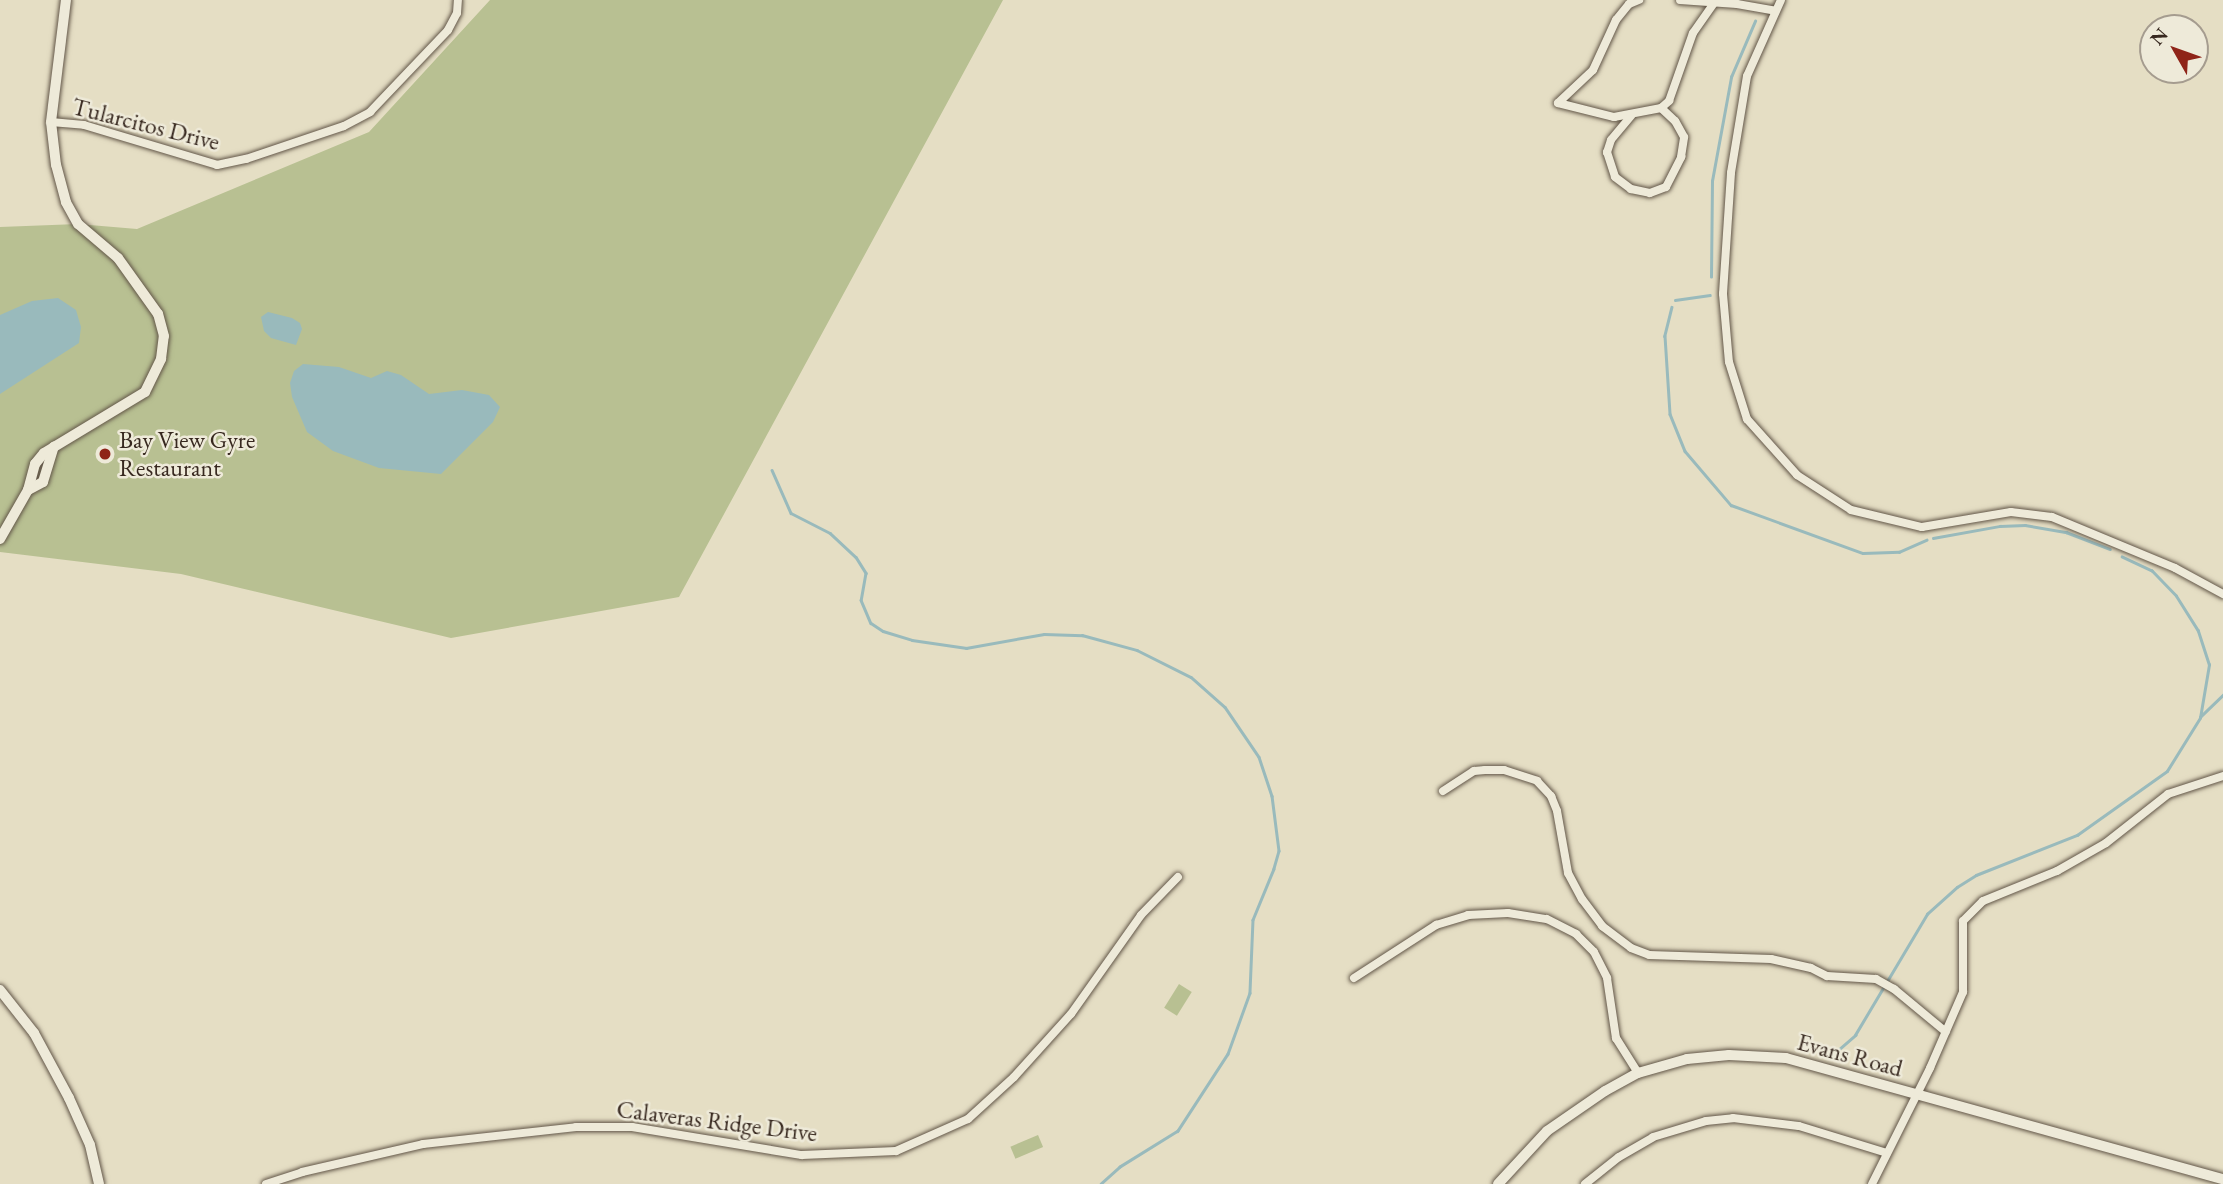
<!DOCTYPE html>
<html>
<head>
<meta charset="utf-8">
<style>
  body { margin:0 }
  #map { position:relative; width:2223px; height:1184px; overflow:hidden; background:#e5dec4; font-family:"EB Garamond",serif }
  div>[style] { position:absolute }
  .green>* { inset:0; background:#b8c092; transform-origin:0 0 }
  .water>* { inset:0; background:#99babc }
  .stream>* { height:2.5px; margin:-1.25px; padding:0 1.25px; transform-origin:1.25px; border-radius:1.25px; background:#99babc }
  .roads { filter:drop-shadow(0 0 2px #625648) drop-shadow(0 0 2px #625648) }
  .street>* { height:8px; margin:-4px; padding:0 4px; transform-origin:4px; border-radius:4px; background:#eeead9 }
  .secondary>* { height:10px; margin:-5px; padding:0 5px; transform-origin:5px; border-radius:5px; background:#eeead9 }
  .dots>* { width:19px; height:19px; translate:-50% -50%; box-sizing:border-box; border:4px solid #eeead9; border-radius:50% }
  span { translate:-50% -50%; white-space:nowrap; text-align:center; line-height:1.15; -webkit-text-stroke:5px #eeead9; paint-order:stroke }
  .street-label { font-size:24px; color:#37281f }
  .poi-label { font-size:24px; color:#37281f }
  .left { translate:0 -50%; text-align:left }
  .north { position:absolute; left:2139px; top:14px; width:70px; height:70px; box-sizing:border-box; background:#eeead9; border:2px solid #a59c8f; border-radius:50%; rotate:310deg; font-size:19px; font-weight:700; line-height:28px; text-align:center; color:#37281f }
  .north::after { content:''; display:block; margin:auto; width:24px; height:32px; background:#8f2418; clip-path:polygon(50% 0,100% 100%,50% 72%,0 100%) }
</style>
</head>
<body>
<div id="map">
  <div class="green">
    <div style="clip-path:polygon(490px 0,1003px 0,679px 597px,451px 638px,181px 574px,0 552px,0 227px,78px 224px,137px 229px,369px 132px)"></div>
    <div style="left:1179px;top:984px;width:15px;height:28px;rotate:32deg"></div>
    <div style="left:1038px;top:1135px;width:13px;height:30px;rotate:67deg"></div>
  </div>
  <div class="water">
    <div style="clip-path:polygon(58px 298px,76px 310px,81px 327px,79px 343px,0 394px,0 315px,32px 301px)"></div>
    <div style="clip-path:polygon(268px 312px,292px 318px,300px 323px,302px 329px,296px 345px,271px 338px,264px 331px,261px 317px)"></div>
    <div style="clip-path:polygon(303px 364px,339px 367px,371px 378px,387px 371px,401px 375px,429px 394px,462px 390px,489px 395px,500px 407px,493px 422px,441px 474px,379px 468px,333px 451px,307px 432px,292px 397px,290px 383px,294px 371px)"></div>
  </div>
  <div class="stream">
    <div style="left:1711px;top:277px;width:96px;rotate:-89.4deg"></div>
    <div style="left:1712px;top:181px;width:106px;rotate:-79.6deg"></div>
    <div style="left:1731px;top:77px;width:61px;rotate:-66.8deg"></div>
    <div style="left:1675px;top:300px;width:35px;rotate:-8deg"></div>
    <div style="left:1672px;top:307px;width:30px;rotate:104deg"></div>
    <div style="left:1665px;top:336px;width:78px;rotate:86.3deg"></div>
    <div style="left:1670px;top:414px;width:40px;rotate:68deg"></div>
    <div style="left:1685px;top:451px;width:71px;rotate:49.6deg"></div>
    <div style="left:1731px;top:505px;width:140px;rotate:20deg"></div>
    <div style="left:1863px;top:553px;width:36px;rotate:-2deg"></div>
    <div style="left:1899px;top:552px;width:30px;rotate:-24deg"></div>
    <div style="left:772px;top:470px;width:47px;rotate:66.2deg"></div>
    <div style="left:791px;top:513px;width:44px;rotate:27.1deg"></div>
    <div style="left:830px;top:533px;width:35px;rotate:43deg"></div>
    <div style="left:856px;top:557px;width:19px;rotate:58deg"></div>
    <div style="left:866px;top:573px;width:27px;rotate:100deg"></div>
    <div style="left:861px;top:600px;width:25px;rotate:67deg"></div>
    <div style="left:871px;top:623px;width:14px;rotate:34deg"></div>
    <div style="left:883px;top:631px;width:30px;rotate:17deg"></div>
    <div style="left:912px;top:640px;width:55px;rotate:8.4deg"></div>
    <div style="left:966px;top:648px;width:79px;rotate:-10.2deg"></div>
    <div style="left:1044px;top:634px;width:38px;rotate:2deg"></div>
    <div style="left:1082px;top:635px;width:57px;rotate:15.3deg"></div>
    <div style="left:1137px;top:650px;width:60px;rotate:26.6deg"></div>
    <div style="left:1191px;top:677px;width:45px;rotate:41.4deg"></div>
    <div style="left:1225px;top:707px;width:60px;rotate:55.8deg"></div>
    <div style="left:1259px;top:757px;width:41px;rotate:71.6deg"></div>
    <div style="left:1272px;top:796px;width:55px;rotate:82.7deg"></div>
    <div style="left:1279px;top:851px;width:19px;rotate:106deg"></div>
    <div style="left:1274px;top:869px;width:55px;rotate:112.4deg"></div>
    <div style="left:1253px;top:920px;width:73px;rotate:92.4deg"></div>
    <div style="left:1250px;top:993px;width:65px;rotate:109.8deg"></div>
    <div style="left:1228px;top:1054px;width:92px;rotate:123deg"></div>
    <div style="left:1178px;top:1131px;width:68px;rotate:148.2deg"></div>
    <div style="left:1120px;top:1167px;width:25px;rotate:138deg"></div>
    <div style="left:1933px;top:538px;width:68px;rotate:-10.2deg"></div>
    <div style="left:2000px;top:526px;width:25px;rotate:-2deg"></div>
    <div style="left:2025px;top:525px;width:42px;rotate:9.7deg"></div>
    <div style="left:2066px;top:532px;width:47px;rotate:21.1deg"></div>
    <div style="left:2200px;top:717px;width:32px;rotate:-44deg"></div>
    <div style="left:1829px;top:1058px;width:35px;rotate:-41deg"></div>
    <div style="left:1855px;top:1035px;width:141px;rotate:-59.2deg"></div>
    <div style="left:1927px;top:914px;width:40px;rotate:-42deg"></div>
    <div style="left:1957px;top:887px;width:22px;rotate:-32deg"></div>
    <div style="left:1976px;top:875px;width:109px;rotate:-21.6deg"></div>
    <div style="left:2077px;top:835px;width:110px;rotate:-35.4deg"></div>
    <div style="left:2167px;top:771px;width:62px;rotate:-58.1deg"></div>
    <div style="left:2200px;top:718px;width:54px;rotate:-80.4deg"></div>
    <div style="left:2209px;top:665px;width:36px;rotate:-108deg"></div>
    <div style="left:2198px;top:631px;width:41px;rotate:-122.2deg"></div>
    <div style="left:2176px;top:596px;width:35px;rotate:-134deg"></div>
    <div style="left:2152px;top:571px;width:33px;rotate:-155deg"></div>
  </div>
  <div class="roads">
    <div class="street">
      <div style="left:1680px;top:0;width:57px;rotate:4deg"></div>
      <div style="left:1737px;top:4px;width:39px;rotate:10deg"></div>
      <div style="left:1781px;top:0;width:83px;rotate:114.1deg"></div>
      <div style="left:1747px;top:76px;width:98px;rotate:99.4deg"></div>
      <div style="left:1731px;top:173px;width:121px;rotate:93.8deg"></div>
      <div style="left:1723px;top:294px;width:68px;rotate:85deg"></div>
      <div style="left:1729px;top:362px;width:60px;rotate:72.5deg"></div>
      <div style="left:1747px;top:419px;width:75px;rotate:48.2deg"></div>
      <div style="left:1797px;top:475px;width:64px;rotate:32.9deg"></div>
      <div style="left:1851px;top:510px;width:73px;rotate:13.5deg"></div>
      <div style="left:1922px;top:527px;width:90px;rotate:-9.6deg"></div>
      <div style="left:2011px;top:512px;width:41px;rotate:7deg"></div>
      <div style="left:2052px;top:517px;width:133px;rotate:22.5deg"></div>
      <div style="left:2175px;top:568px;width:55px;rotate:28.4deg"></div>
      <div style="left:1558px;top:103px;width:58px;rotate:14deg"></div>
      <div style="left:1614px;top:117px;width:48px;rotate:-10.8deg"></div>
      <div style="left:1661px;top:108px;width:11px;rotate:-41deg"></div>
      <div style="left:1669px;top:101px;width:72px;rotate:-70.6deg"></div>
      <div style="left:1693px;top:33px;width:37px;rotate:-55deg"></div>
      <div style="left:1558px;top:103px;width:48px;rotate:-43.3deg"></div>
      <div style="left:1593px;top:70px;width:55px;rotate:-65.3deg"></div>
      <div style="left:1616px;top:20px;width:21px;rotate:-51deg"></div>
      <div style="left:1629px;top:4px;width:11px;rotate:-22deg"></div>
      <div style="left:1631px;top:116px;width:31px;rotate:130deg"></div>
      <div style="left:1611px;top:140px;width:13px;rotate:108deg"></div>
      <div style="left:1607px;top:152px;width:26px;rotate:72deg"></div>
      <div style="left:1615px;top:177px;width:20px;rotate:37deg"></div>
      <div style="left:1631px;top:189px;width:19px;rotate:12deg"></div>
      <div style="left:1650px;top:193px;width:17px;rotate:-21deg"></div>
      <div style="left:1666px;top:187px;width:34px;rotate:-63deg"></div>
      <div style="left:1681px;top:157px;width:20px;rotate:-81deg"></div>
      <div style="left:1684px;top:137px;width:18px;rotate:-119deg"></div>
      <div style="left:1675px;top:121px;width:19px;rotate:-137deg"></div>
      <div style="left:51px;top:122px;width:33px;rotate:5deg"></div>
      <div style="left:84px;top:125px;width:139px;rotate:16.7deg"></div>
      <div style="left:217px;top:165px;width:30px;rotate:-12deg"></div>
      <div style="left:246px;top:159px;width:103px;rotate:-18.6deg"></div>
      <div style="left:344px;top:126px;width:30px;rotate:-28deg"></div>
      <div style="left:370px;top:112px;width:113px;rotate:-46.4deg"></div>
      <div style="left:448px;top:30px;width:19px;rotate:-62deg"></div>
      <div style="left:457px;top:13px;width:13px;rotate:-86deg"></div>
      <div style="left:1443px;top:791px;width:37px;rotate:-33deg"></div>
      <div style="left:1474px;top:771px;width:11px;rotate:-5deg"></div>
      <div style="left:1485px;top:770px;width:19px"></div>
      <div style="left:1504px;top:770px;width:35px;rotate:18deg"></div>
      <div style="left:1537px;top:781px;width:21px;rotate:47deg"></div>
      <div style="left:1551px;top:796px;width:16px;rotate:68deg"></div>
      <div style="left:1557px;top:811px;width:63px;rotate:79.9deg"></div>
      <div style="left:1568px;top:873px;width:30px;rotate:62deg"></div>
      <div style="left:1582px;top:899px;width:34px;rotate:53deg"></div>
      <div style="left:1602px;top:926px;width:36px;rotate:37deg"></div>
      <div style="left:1631px;top:948px;width:19px;rotate:21deg"></div>
      <div style="left:1649px;top:955px;width:122px;rotate:1.9deg"></div>
      <div style="left:1771px;top:959px;width:41px;rotate:12.7deg"></div>
      <div style="left:1811px;top:968px;width:18px;rotate:27deg"></div>
      <div style="left:1827px;top:976px;width:49px;rotate:3.5deg"></div>
      <div style="left:1876px;top:979px;width:21px;rotate:29deg"></div>
      <div style="left:1894px;top:989px;width:67px;rotate:39.6deg"></div>
      <div style="left:1354px;top:978px;width:98px;rotate:-32.9deg"></div>
      <div style="left:1436px;top:925px;width:34px;rotate:-17deg"></div>
      <div style="left:1468px;top:915px;width:40px;rotate:-2.9deg"></div>
      <div style="left:1508px;top:913px;width:39px;rotate:9deg"></div>
      <div style="left:1547px;top:919px;width:33px;rotate:27deg"></div>
      <div style="left:1576px;top:934px;width:25px;rotate:45deg"></div>
      <div style="left:1594px;top:952px;width:29px;rotate:63deg"></div>
      <div style="left:1607px;top:978px;width:61px;rotate:81.5deg"></div>
      <div style="left:1616px;top:1038px;width:41px;rotate:57.8deg"></div>
      <div style="left:266px;top:1184px;width:38px;rotate:-18deg"></div>
      <div style="left:302px;top:1172px;width:124px;rotate:-13deg"></div>
      <div style="left:423px;top:1144px;width:154px;rotate:-6.3deg"></div>
      <div style="left:576px;top:1127px;width:56px"></div>
      <div style="left:632px;top:1127px;width:172px;rotate:9.4deg"></div>
      <div style="left:802px;top:1155px;width:94px;rotate:-2.4deg"></div>
      <div style="left:896px;top:1151px;width:79px;rotate:-24deg"></div>
      <div style="left:968px;top:1119px;width:62px;rotate:-42.4deg"></div>
      <div style="left:1014px;top:1077px;width:85px;rotate:-47.9deg"></div>
      <div style="left:1071px;top:1014px;width:121px;rotate:-54.7deg"></div>
      <div style="left:1141px;top:915px;width:53px;rotate:-45.8deg"></div>
      <div style="left:1585px;top:1184px;width:43px;rotate:-38.5deg"></div>
      <div style="left:1619px;top:1157px;width:39px;rotate:-30deg"></div>
      <div style="left:1653px;top:1137px;width:55px;rotate:-16.8deg"></div>
      <div style="left:1706px;top:1121px;width:27px;rotate:-6deg"></div>
      <div style="left:1733px;top:1118px;width:66px;rotate:6.9deg"></div>
      <div style="left:1799px;top:1126px;width:92px;rotate:17.1deg"></div>
      <div style="left:1872px;top:1184px;width:130px;rotate:-63.4deg"></div>
      <div style="left:1930px;top:1068px;width:83px;rotate:-66.5deg"></div>
      <div style="left:1963px;top:992px;width:71px;rotate:-90deg"></div>
      <div style="left:1963px;top:921px;width:28px;rotate:-45deg"></div>
      <div style="left:1983px;top:901px;width:80px;rotate:-22.1deg"></div>
      <div style="left:2057px;top:871px;width:56px;rotate:-29.7deg"></div>
      <div style="left:2106px;top:843px;width:79px;rotate:-38.3deg"></div>
      <div style="left:2168px;top:794px;width:58px;rotate:-18.1deg"></div>
    </div>
    <div class="secondary">
      <div style="left:28px;top:490px;width:17px;rotate:-28deg"></div>
      <div style="left:43px;top:482px;width:37px;rotate:-73deg"></div>
      <div style="left:0;top:539px;width:56px;rotate:-60.3deg"></div>
      <div style="left:28px;top:490px;width:27px;rotate:-75deg"></div>
      <div style="left:35px;top:464px;width:14px;rotate:-51deg"></div>
      <div style="left:44px;top:453px;width:118px;rotate:-31.1deg"></div>
      <div style="left:145px;top:392px;width:37px;rotate:-64deg"></div>
      <div style="left:161px;top:359px;width:23px;rotate:-83deg"></div>
      <div style="left:164px;top:336px;width:23px;rotate:-105deg"></div>
      <div style="left:158px;top:314px;width:69px;rotate:-125.5deg"></div>
      <div style="left:118px;top:258px;width:52px;rotate:-139.6deg"></div>
      <div style="left:78px;top:224px;width:25px;rotate:-119deg"></div>
      <div style="left:66px;top:202px;width:38px;rotate:-105deg"></div>
      <div style="left:56px;top:165px;width:43px;rotate:-96.6deg"></div>
      <div style="left:51px;top:122px;width:123px;rotate:-83deg"></div>
      <div style="left:0;top:990px;width:55px;rotate:51.7deg"></div>
      <div style="left:34px;top:1033px;width:74px;rotate:61.7deg"></div>
      <div style="left:69px;top:1098px;width:51px;rotate:65.9deg"></div>
      <div style="left:90px;top:1145px;width:40px;rotate:77deg"></div>
      <div style="left:1498px;top:1184px;width:72px;rotate:-47.2deg"></div>
      <div style="left:1547px;top:1131px;width:70px;rotate:-34.6deg"></div>
      <div style="left:1605px;top:1091px;width:38px;rotate:-29deg"></div>
      <div style="left:1638px;top:1073px;width:51px;rotate:-15.9deg"></div>
      <div style="left:1687px;top:1059px;width:42px;rotate:-5.4deg"></div>
      <div style="left:1729px;top:1055px;width:57px;rotate:3deg"></div>
      <div style="left:1786px;top:1058px;width:453px;rotate:15.5deg"></div>
    </div>
  </div>
  <div class="dots">
    <div style="left:105px;top:454px;background:#8f2418"></div>
  </div>
  <div class="street-label">
    <span style="left:146px;top:124px;rotate:14deg">Tularcitos Drive</span>
    <span style="left:1850px;top:1055px;rotate:15deg">Evans Road</span>
    <span style="left:717px;top:1121px;rotate:7deg">Calaveras Ridge Drive</span>
  </div>
  <div class="poi-label">
    <span class="left" style="left:119px;top:454px">Bay View Gyre<br>Restaurant</span>
  </div>
  <div class="north">N</div>
</div>
</body>
</html>
